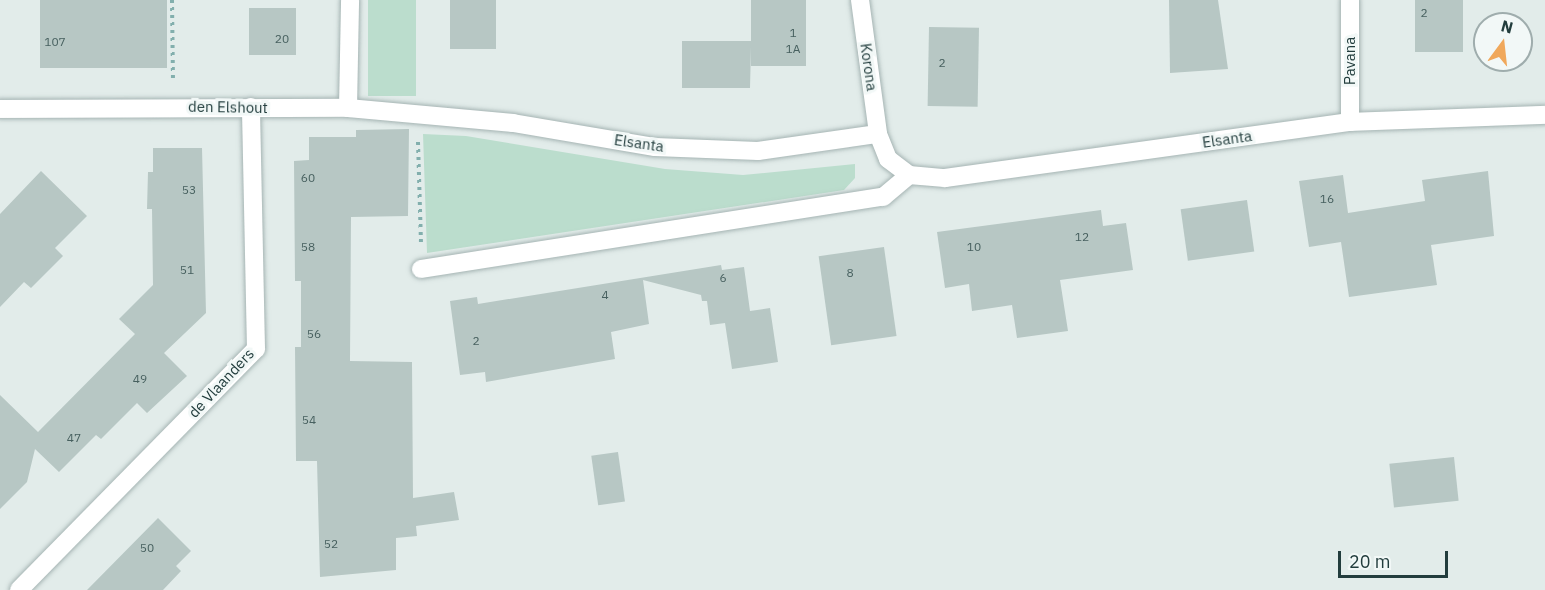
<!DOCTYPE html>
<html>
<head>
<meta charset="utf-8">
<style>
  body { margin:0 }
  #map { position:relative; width:1545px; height:590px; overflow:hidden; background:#e2ecea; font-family:"IBM Plex Sans",sans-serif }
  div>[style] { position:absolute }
  .green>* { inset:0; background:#bbddcd; transform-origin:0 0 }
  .building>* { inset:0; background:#b7c7c4; transform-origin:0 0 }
  .path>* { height:4px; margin-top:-2px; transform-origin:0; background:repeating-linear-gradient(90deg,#82afad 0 3px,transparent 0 7.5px) }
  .roads { filter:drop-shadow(0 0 2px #a5b4b3) drop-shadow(0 0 2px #a5b4b3) }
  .minor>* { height:18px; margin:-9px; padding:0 9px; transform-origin:9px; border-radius:9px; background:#fff }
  span { translate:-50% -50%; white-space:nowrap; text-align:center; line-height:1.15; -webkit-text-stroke:6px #f2f8f7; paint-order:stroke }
  .number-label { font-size:12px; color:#47605f }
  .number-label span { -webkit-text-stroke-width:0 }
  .street-label { font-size:15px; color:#223d3d }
  .north { position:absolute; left:1473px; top:12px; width:60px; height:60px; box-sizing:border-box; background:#f2f8f7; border:2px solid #9fadad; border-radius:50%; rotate:15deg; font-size:16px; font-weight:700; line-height:24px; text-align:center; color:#223d3d }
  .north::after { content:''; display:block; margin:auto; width:21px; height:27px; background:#f0a85b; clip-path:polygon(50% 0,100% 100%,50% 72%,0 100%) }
  .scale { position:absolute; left:1338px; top:551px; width:110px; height:27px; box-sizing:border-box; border:3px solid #223d3d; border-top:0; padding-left:8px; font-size:18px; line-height:21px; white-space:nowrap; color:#223d3d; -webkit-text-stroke:4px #f2f8f7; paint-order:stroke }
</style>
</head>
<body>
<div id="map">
  <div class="green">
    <div style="left:368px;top:0;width:48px;height:96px"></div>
    <div style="clip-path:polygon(423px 134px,466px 136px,665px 169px,743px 175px,855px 164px,855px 178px,844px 190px,427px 253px)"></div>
  </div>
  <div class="building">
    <div style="left:40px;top:0;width:127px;height:68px"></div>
    <div style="left:450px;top:0;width:46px;height:49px"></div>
    <div style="clip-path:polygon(751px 0,806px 0,806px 66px,751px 66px,751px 47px,750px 88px,682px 88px,682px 41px,751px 41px)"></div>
    <div style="clip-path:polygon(1169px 0,1218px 0,1228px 69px,1170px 73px)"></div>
    <div style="left:1415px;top:0;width:48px;height:52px"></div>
    <div style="left:296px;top:8px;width:47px;height:47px;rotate:90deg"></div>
    <div style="left:929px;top:27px;width:50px;height:79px;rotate:1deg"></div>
    <div style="clip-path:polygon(409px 129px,408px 216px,351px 217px,350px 361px,412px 362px,413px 498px,454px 492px,459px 520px,416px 526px,417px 536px,396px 538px,396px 570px,320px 577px,317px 461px,296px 461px,295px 347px,301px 347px,301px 281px,295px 281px,294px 161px,309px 160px,309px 137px,356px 137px,356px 130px)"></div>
    <div style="clip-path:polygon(153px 148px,202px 148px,206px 313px,164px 353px,187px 376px,147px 413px,137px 403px,101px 439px,96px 435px,59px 472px,35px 449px,27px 482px,0 509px,0 395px,38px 432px,135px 334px,119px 319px,153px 285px,152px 209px,147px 209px,148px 172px,153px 172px)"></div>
    <div style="clip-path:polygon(41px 171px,87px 216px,55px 248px,63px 256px,31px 288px,24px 282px,0 307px,0 214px)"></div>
    <div style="clip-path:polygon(1488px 171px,1494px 236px,1431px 245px,1437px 285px,1349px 297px,1341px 242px,1309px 247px,1299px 181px,1343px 175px,1348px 213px,1425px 201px,1422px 180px)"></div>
    <div style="left:1247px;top:200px;width:52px;height:67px;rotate:82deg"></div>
    <div style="clip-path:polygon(1101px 210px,1103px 226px,1126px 223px,1133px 270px,1060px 280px,1068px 331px,1017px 338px,1012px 305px,972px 311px,969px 284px,945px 288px,937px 232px)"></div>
    <div style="left:884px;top:247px;width:90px;height:66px;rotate:82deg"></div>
    <div style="clip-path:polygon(721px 265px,722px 270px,744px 267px,750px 311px,770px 308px,778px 362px,732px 369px,725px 323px,710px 325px,707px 301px,702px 301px,701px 295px,643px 280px,649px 324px,611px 332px,615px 359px,486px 382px,485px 372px,460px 375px,450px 301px,477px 297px,478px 304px)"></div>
    <div style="left:618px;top:452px;width:50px;height:27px;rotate:82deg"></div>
    <div style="left:1454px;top:457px;width:44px;height:65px;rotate:84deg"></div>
    <div style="clip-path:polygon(158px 518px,191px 551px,176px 566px,181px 571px,163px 590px,87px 590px)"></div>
  </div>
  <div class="path">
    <div style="left:172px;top:0;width:80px;rotate:89.3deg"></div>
    <div style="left:418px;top:142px;width:100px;rotate:88.3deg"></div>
  </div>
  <div class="roads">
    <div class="minor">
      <div style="left:860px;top:0;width:135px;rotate:82.3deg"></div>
      <div style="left:878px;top:134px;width:27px;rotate:68deg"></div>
      <div style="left:888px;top:159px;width:26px;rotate:37deg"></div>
      <div style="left:909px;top:175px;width:36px;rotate:5deg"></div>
      <div style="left:945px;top:178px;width:409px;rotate:-7.9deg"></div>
      <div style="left:1350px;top:122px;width:195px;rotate:-2.1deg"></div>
      <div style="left:348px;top:108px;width:166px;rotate:5.2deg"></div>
      <div style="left:513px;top:123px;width:144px;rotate:9.6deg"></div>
      <div style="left:655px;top:147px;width:103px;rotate:2.2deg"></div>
      <div style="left:758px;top:151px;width:121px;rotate:-8.1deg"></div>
      <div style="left:0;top:109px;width:348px;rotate:-0.2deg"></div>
      <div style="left:348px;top:108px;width:108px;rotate:-88.9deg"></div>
      <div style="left:1350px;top:122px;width:122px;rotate:-90deg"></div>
      <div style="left:421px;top:269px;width:468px;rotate:-8.9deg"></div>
      <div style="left:883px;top:197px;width:34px;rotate:-40deg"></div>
      <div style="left:19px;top:590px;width:338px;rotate:-45.5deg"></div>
      <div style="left:256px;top:349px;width:242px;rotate:-91.2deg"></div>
    </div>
  </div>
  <div class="number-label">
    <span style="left:1424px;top:13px">2</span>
    <span style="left:793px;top:33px">1</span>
    <span style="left:282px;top:39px">20</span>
    <span style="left:55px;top:42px">107</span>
    <span style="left:793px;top:49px">1A</span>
    <span style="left:942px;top:63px">2</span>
    <span style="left:308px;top:178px">60</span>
    <span style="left:189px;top:190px">53</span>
    <span style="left:1327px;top:199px">16</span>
    <span style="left:1082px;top:237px">12</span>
    <span style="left:308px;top:247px">58</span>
    <span style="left:974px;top:247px">10</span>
    <span style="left:187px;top:270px">51</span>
    <span style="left:850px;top:273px">8</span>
    <span style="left:723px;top:278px">6</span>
    <span style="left:605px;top:295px">4</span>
    <span style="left:314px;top:334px">56</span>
    <span style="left:476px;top:341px">2</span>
    <span style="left:140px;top:379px">49</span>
    <span style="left:309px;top:420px">54</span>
    <span style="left:74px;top:438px">47</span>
    <span style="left:331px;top:544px">52</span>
    <span style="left:147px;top:548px">50</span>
  </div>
  <div class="street-label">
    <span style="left:1350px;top:61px;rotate:-90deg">Pavana</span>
    <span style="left:869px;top:67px;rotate:82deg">Korona</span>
    <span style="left:228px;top:107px;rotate:1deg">den Elshout</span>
    <span style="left:1227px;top:139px;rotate:-8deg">Elsanta</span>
    <span style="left:639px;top:143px;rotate:8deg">Elsanta</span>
    <span style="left:221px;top:383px;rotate:-47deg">de Vlaanders</span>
  </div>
  <div class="north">N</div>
  <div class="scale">20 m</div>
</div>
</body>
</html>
